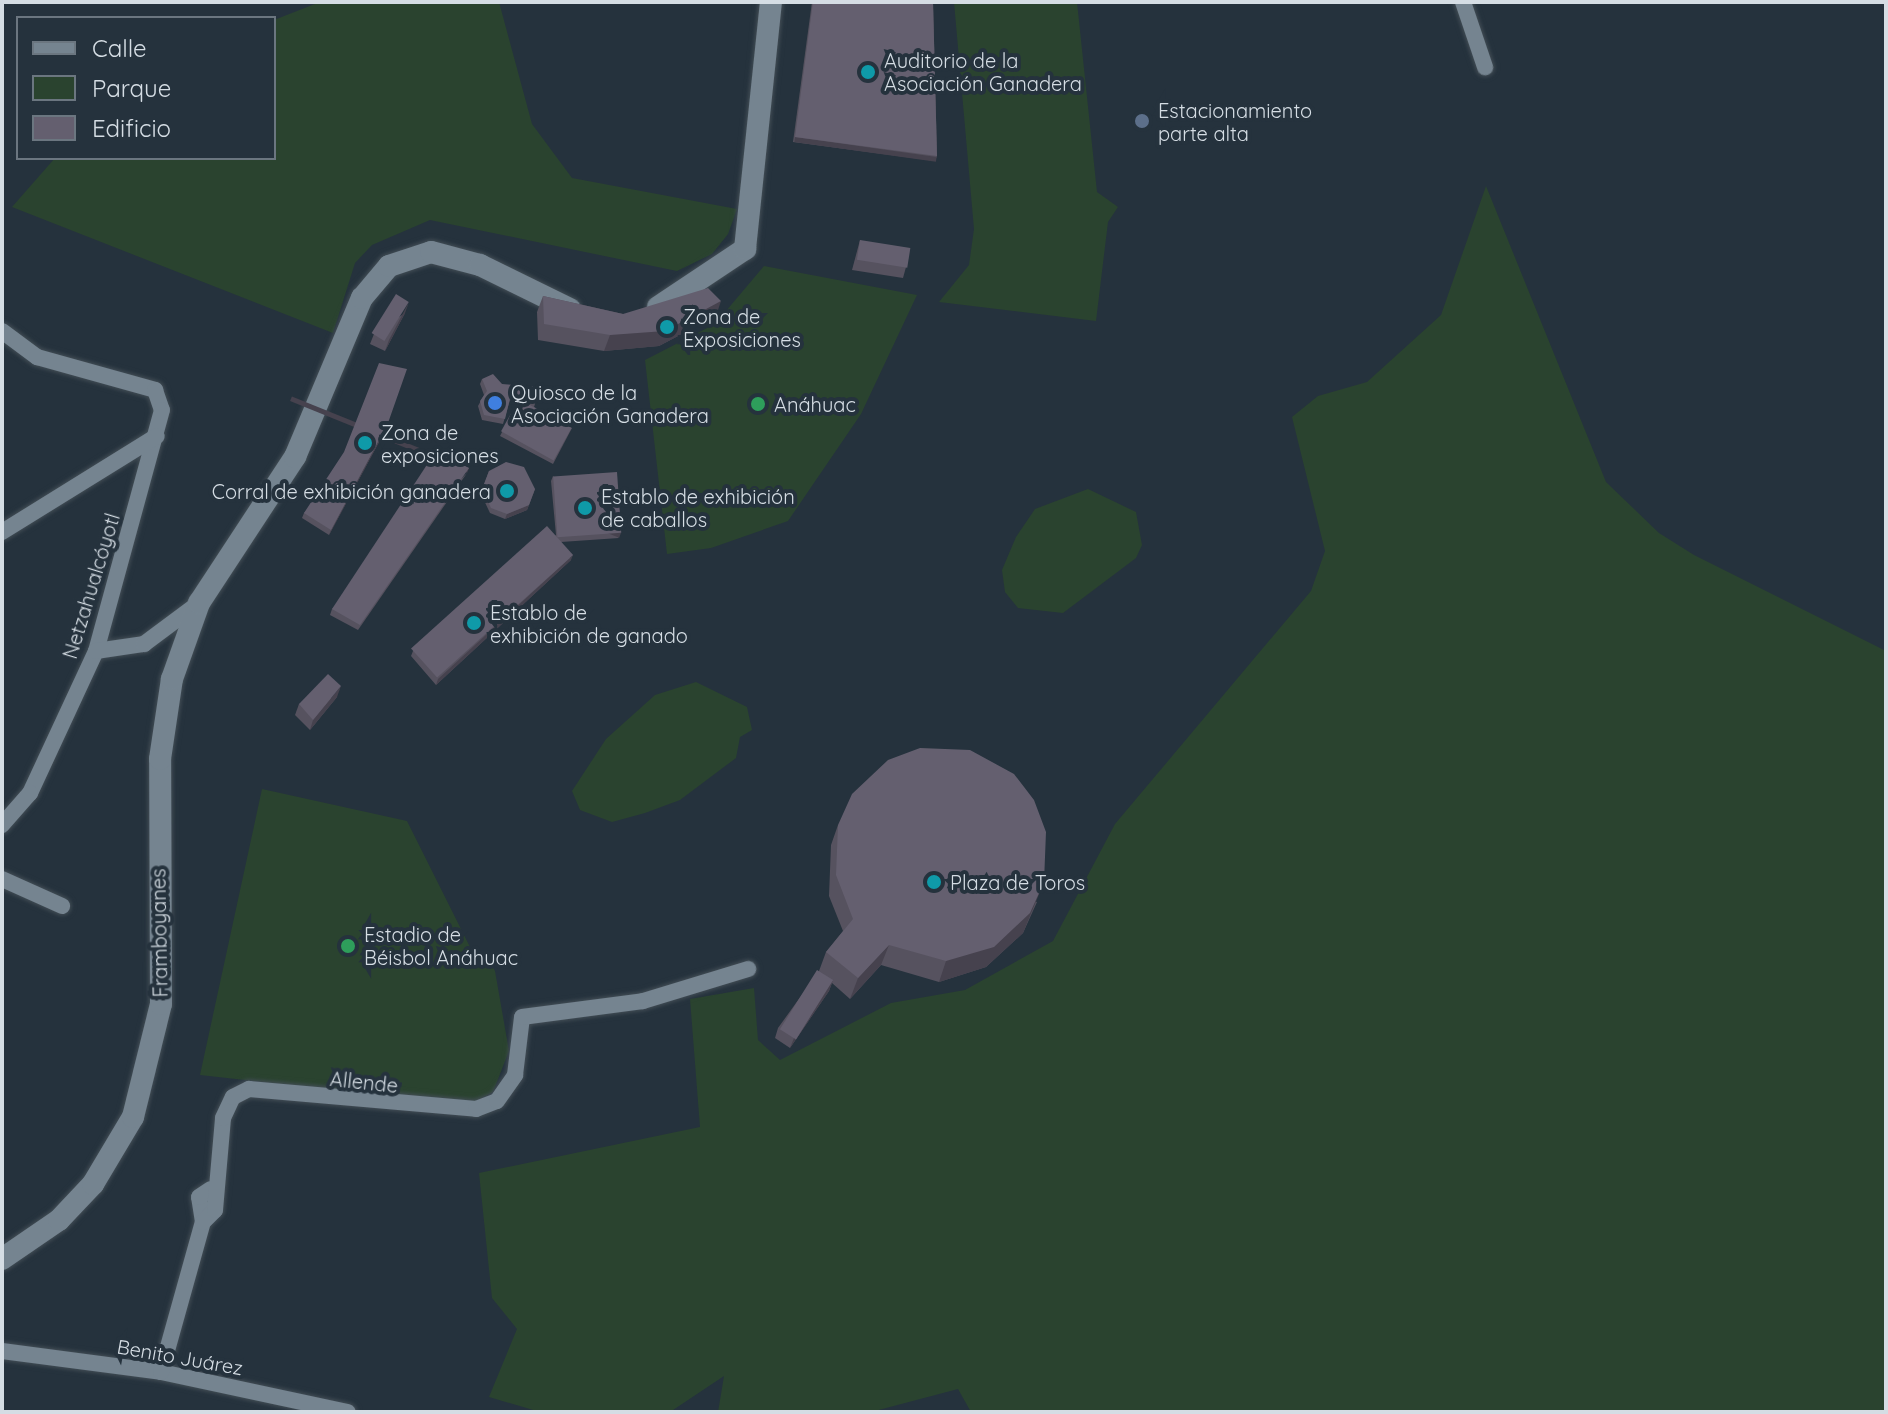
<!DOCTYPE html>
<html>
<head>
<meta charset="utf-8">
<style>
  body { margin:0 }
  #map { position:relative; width:1888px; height:1414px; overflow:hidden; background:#25323d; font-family:Quicksand,sans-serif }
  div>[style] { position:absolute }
  .green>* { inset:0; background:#2a432f }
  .roads { filter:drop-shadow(0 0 2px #424d55) drop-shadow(0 0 2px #424d55) }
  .minor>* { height:16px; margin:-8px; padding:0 8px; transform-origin:8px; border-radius:8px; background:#758490 }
  .tertiary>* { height:22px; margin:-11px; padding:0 11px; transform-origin:11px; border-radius:11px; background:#758490 }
  .wall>* { inset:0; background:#56525f }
  .shaded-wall>* { inset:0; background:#46424e; transform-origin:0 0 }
  .building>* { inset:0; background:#645f6f; transform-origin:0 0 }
  .dots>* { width:22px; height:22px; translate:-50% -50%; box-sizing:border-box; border:4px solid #25323d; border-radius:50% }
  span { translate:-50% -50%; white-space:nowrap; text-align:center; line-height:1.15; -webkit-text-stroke:8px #25323d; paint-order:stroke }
  .poi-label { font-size:20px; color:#d5dde4 }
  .left { translate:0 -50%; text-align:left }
  .right { translate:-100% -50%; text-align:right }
  .street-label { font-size:20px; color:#d5dde4 }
  .frame { position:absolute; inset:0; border:4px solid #d5dde4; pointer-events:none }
  .legend { position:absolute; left:16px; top:16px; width:260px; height:144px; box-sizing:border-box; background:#25323d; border:2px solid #6b7680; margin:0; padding:10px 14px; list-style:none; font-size:24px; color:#d5dde4 }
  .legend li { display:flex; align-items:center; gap:16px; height:40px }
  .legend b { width:40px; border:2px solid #6b7680 }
</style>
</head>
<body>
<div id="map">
  <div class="green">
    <div style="clip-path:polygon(320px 2px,499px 2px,532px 124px,572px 178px,737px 209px,728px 234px,712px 254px,677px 271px,430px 220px,372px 245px,355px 263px,333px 333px,12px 207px,55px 158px,274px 158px,274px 20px)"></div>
    <div style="clip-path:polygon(954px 2px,1077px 2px,1097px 192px,1118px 207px,1108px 222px,1096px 321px,939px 302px,969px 265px,974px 229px)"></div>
    <div style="clip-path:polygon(1486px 186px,1606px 482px,1659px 533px,1694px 555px,1886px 651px,1886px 1412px,971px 1412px,958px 1389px,871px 1412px,718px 1412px,724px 1376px,670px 1412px,540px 1412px,489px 1397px,517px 1329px,492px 1298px,479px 1173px,700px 1127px,690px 999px,754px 988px,758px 1040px,780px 1060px,891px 1003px,965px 990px,1053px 941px,1115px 824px,1311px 591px,1325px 551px,1292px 417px,1318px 396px,1367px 382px,1441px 315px)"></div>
    <div style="clip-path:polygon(764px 266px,917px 295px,861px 414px,788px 521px,711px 548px,667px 554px,645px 360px,715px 324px)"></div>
    <div style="clip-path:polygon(1088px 489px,1136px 512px,1142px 545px,1136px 558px,1063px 613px,1018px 608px,1005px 592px,1002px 570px,1016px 537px,1035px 509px)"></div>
    <div style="clip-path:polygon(696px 682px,747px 707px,752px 730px,740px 737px,736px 758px,680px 800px,645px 813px,612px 822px,580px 810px,572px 791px,606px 739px,655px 695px)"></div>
    <div style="clip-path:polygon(262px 789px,407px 821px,473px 953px,487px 957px,495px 971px,509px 1051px,493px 1092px,468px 1105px,200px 1075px)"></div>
  </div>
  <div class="roads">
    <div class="minor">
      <div style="left:1463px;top:2px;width:69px;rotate:71.3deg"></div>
      <div style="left:2px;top:331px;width:44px;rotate:36.6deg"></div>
      <div style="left:37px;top:357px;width:123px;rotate:15.6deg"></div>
      <div style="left:155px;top:390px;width:21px;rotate:71deg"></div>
      <div style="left:162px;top:410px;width:250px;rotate:105.3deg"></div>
      <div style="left:96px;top:651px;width:157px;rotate:114.9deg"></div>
      <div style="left:30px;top:793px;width:43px;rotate:131.2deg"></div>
      <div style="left:2px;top:532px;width:182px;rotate:-31.8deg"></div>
      <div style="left:96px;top:651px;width:49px;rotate:-8.3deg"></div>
      <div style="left:144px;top:644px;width:69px;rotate:-36.7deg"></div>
      <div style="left:2px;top:879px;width:66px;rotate:24.2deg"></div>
      <div style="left:203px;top:1222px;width:25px;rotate:-99deg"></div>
      <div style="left:199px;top:1197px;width:14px;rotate:-34deg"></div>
      <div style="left:2px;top:1351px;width:160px;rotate:7.5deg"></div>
      <div style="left:161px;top:1372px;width:191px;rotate:12.1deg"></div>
      <div style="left:161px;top:1372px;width:156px;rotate:-74.4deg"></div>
      <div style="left:203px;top:1222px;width:17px;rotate:-45deg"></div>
      <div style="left:215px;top:1210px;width:92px;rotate:-85deg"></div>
      <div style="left:223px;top:1118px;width:23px;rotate:-65deg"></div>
      <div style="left:233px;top:1097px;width:18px;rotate:-27deg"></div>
      <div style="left:249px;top:1089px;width:228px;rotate:5deg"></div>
      <div style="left:476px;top:1109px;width:22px;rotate:-21deg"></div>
      <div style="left:497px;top:1101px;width:32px;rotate:-55deg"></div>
      <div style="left:515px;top:1075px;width:58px;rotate:-83.1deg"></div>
      <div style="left:522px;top:1017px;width:122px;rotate:-7.5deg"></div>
      <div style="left:643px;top:1001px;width:110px;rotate:-16.9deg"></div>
    </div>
    <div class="tertiary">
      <div style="left:658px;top:307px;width:105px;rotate:-33.7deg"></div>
      <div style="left:745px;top:249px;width:248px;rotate:-84deg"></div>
      <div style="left:2px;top:1259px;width:69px;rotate:-34.4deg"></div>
      <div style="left:59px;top:1220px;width:50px;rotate:-46.6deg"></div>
      <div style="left:93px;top:1184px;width:78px;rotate:-59.2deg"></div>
      <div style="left:133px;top:1117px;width:116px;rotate:-76.1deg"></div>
      <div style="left:161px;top:1004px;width:245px;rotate:-90.2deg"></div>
      <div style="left:160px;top:759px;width:81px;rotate:-81.5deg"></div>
      <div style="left:172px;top:679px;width:81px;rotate:-70.4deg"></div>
      <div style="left:199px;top:603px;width:175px;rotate:-56.7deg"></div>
      <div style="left:295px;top:457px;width:173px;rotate:-67.2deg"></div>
      <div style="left:362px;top:298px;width:42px;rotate:-49.8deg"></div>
      <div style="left:389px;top:266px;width:44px;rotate:-18.4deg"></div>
      <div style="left:431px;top:252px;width:51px;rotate:14.9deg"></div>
      <div style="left:480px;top:265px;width:100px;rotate:26.1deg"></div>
    </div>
  </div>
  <div class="wall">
    <div style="clip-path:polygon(812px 2px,933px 2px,937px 156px,935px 161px,793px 142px)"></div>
    <div style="clip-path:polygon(860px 240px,906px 267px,903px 278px,852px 270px)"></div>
    <div style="clip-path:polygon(543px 296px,623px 314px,716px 316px,659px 346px,604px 351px,538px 340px,537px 312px)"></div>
    <div style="clip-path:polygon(405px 313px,385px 351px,370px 344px,374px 334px)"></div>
    <div style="clip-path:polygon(482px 379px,502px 384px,535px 404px,534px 407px,572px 428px,553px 464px,500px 436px,517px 403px,510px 400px,503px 424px,482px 420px,478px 406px,484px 395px,480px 384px)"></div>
    <div style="clip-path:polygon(386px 429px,329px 535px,302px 518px,304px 513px)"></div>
    <div style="clip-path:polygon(489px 471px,535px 489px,527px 510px,505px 519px,490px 513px,481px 494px)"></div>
    <div style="clip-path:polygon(467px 473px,358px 630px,330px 615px,332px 609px)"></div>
    <div style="clip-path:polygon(553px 476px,619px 538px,561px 542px,571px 560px,436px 685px,411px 656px,413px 651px,556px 535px,551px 481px)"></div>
    <div style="clip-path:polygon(337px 697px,310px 730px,295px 715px,299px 704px)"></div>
    <div style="clip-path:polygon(838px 825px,1037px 902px,1023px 933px,986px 967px,939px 982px,881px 965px,850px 999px,832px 983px,829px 991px,790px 1048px,775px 1038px,778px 1028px,819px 971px,826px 952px,843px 931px,829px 896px,831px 845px)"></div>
  </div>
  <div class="shaded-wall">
    <div style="left:795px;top:137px;width:143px;height:5px;rotate:8deg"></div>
    <div style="clip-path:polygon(721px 301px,716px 316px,659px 346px,604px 351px,610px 335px)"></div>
    <div style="clip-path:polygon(409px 302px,405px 313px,385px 351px,389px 340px)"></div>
    <div style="clip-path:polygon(388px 423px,386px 429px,329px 535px,331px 530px)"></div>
    <div style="left:469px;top:468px;width:5px;height:191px;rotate:112deg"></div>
    <div style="clip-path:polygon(529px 505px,527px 510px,505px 519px,507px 514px)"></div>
    <div style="left:621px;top:533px;width:5px;height:63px;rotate:112deg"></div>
    <div style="clip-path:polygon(573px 555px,571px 560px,436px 685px,438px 679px)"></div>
    <div style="clip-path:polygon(341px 686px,337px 697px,310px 730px,313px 720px)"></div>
    <div style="clip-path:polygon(1044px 882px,1023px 933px,986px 967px,939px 982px,946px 961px)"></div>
    <div style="clip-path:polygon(889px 945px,881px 965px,850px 999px,858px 978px)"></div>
    <div style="clip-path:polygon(833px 980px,829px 991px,790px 1048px,794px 1038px)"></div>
  </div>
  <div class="building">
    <div style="clip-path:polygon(813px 2px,933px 2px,937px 156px,795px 137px)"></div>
    <div style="left:860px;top:240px;width:51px;height:20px;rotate:9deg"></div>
    <div style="clip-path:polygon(708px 288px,721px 301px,665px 331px,610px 335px,544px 324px,543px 296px,623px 314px)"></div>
    <div style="left:396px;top:294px;width:15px;height:46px;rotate:32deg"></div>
    <div style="clip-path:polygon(379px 363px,407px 369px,388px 423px,331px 530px,304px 513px,344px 452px)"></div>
    <div style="clip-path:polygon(493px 374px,502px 384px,538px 387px,535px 404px,511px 394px,505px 419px,484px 415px,480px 401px,487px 391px,482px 379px)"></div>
    <div style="left:519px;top:399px;width:60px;height:37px;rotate:29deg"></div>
    <div style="clip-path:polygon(436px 451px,469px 468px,360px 625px,332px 609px)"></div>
    <div style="clip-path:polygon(506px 462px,524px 467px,535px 489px,529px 505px,507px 514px,491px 508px,482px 489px,489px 471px)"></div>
    <div style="left:617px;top:472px;width:61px;height:64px;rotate:86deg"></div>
    <div style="left:547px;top:526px;width:39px;height:183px;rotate:48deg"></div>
    <div style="clip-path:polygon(328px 674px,341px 686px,313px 720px,299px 704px)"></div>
    <div style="clip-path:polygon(920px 748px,970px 750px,1014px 774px,1034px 800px,1046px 832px,1044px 882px,1030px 913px,994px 947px,946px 961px,889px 945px,858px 978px,826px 952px,853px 919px,836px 875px,838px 825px,852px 794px,888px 760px)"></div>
    <div style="left:817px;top:970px;width:19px;height:70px;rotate:32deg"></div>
  </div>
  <div class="dots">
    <div style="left:868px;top:72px;background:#0f9aa8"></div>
    <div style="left:1142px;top:121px;background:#5c6f8a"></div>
    <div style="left:667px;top:327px;background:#0f9aa8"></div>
    <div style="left:495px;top:403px;background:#3f7fe0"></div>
    <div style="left:758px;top:404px;background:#2e9e5b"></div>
    <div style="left:365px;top:443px;background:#0f9aa8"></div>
    <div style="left:507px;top:491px;background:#0f9aa8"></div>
    <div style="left:585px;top:508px;background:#0f9aa8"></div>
    <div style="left:474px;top:623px;background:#0f9aa8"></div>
    <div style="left:934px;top:882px;background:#0f9aa8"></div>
    <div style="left:348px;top:946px;background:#2e9e5b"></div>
  </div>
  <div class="poi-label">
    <span class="left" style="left:884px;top:72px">Auditorio de la<br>Asociación Ganadera</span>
    <span class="left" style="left:1158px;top:122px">Estacionamiento<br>parte alta</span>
    <span class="left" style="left:683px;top:328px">Zona de<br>Exposiciones</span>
    <span class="left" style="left:511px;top:404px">Quiosco de la<br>Asociación Ganadera</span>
    <span class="left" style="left:774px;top:404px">Anáhuac</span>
    <span class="left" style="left:381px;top:444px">Zona de<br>exposiciones</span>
    <span class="right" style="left:491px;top:491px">Corral de exhibición ganadera</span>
    <span class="left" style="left:601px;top:508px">Establo de exhibición<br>de caballos</span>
    <span class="left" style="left:490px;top:624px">Establo de<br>exhibición de ganado</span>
    <span class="left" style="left:950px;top:882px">Plaza de Toros</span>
    <span class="left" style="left:364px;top:946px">Estadio de<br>Béisbol Anáhuac</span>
  </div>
  <div class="street-label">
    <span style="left:91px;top:586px;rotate:-73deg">Netzahualcóyotl</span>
    <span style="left:159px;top:933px;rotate:-91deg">Framboyanes</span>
    <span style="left:364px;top:1082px;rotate:6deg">Allende</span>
    <span style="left:180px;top:1357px;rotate:10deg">Benito Juárez</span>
  </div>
  <div class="frame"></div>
  <ul class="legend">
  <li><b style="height:10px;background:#758490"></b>Calle</li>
  <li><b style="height:22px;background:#2a432f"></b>Parque</li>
  <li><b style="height:22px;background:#645f6f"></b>Edificio</li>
  </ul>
</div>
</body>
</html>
